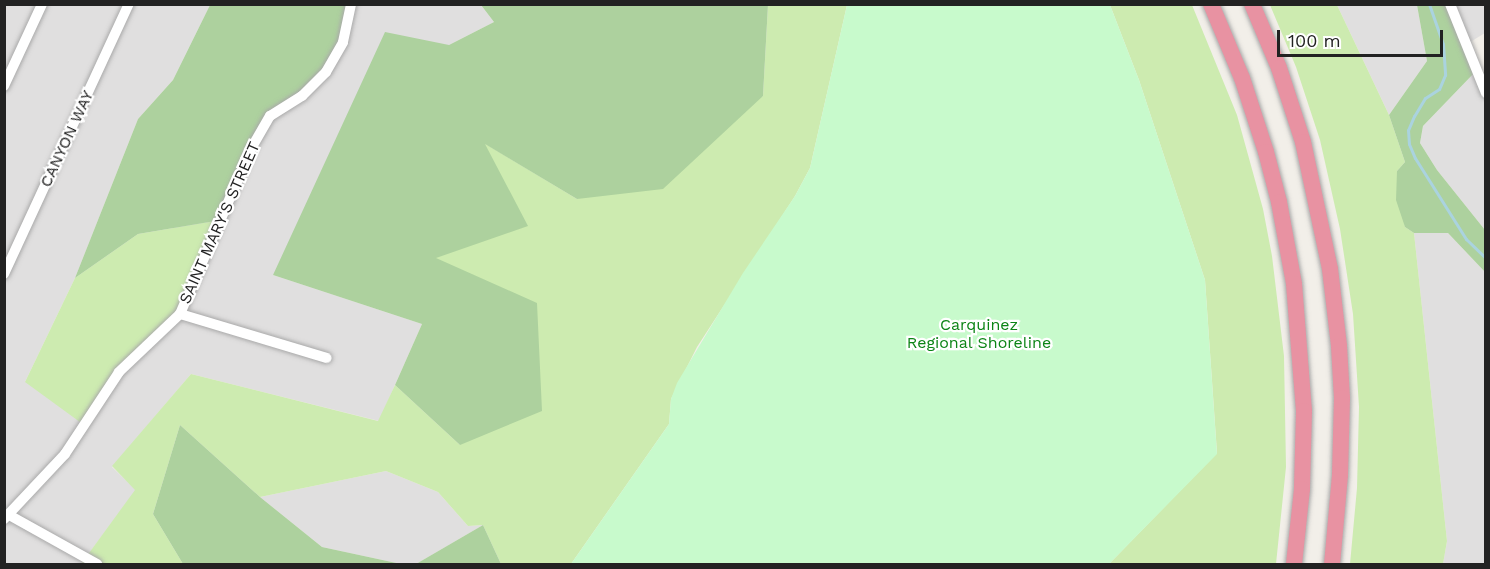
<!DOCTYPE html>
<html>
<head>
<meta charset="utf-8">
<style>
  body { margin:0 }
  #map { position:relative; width:1490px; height:569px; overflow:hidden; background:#f2efe9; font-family:"Work Sans",sans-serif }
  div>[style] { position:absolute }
  .residential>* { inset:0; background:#e0dfdf }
  .grass>* { inset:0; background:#cdebb0 }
  .forest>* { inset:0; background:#add19e }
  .park>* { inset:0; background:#c8facc }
  .stream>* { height:3px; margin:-1.5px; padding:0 1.5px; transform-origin:1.5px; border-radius:1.5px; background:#aad3df }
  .roads { filter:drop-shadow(0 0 2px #a9a9a9) drop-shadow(0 0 2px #a9a9a9) }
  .minor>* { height:10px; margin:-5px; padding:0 5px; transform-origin:5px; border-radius:5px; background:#fff }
  .highway>* { height:16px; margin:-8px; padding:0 8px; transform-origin:8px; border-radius:8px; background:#e892a2 }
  span { translate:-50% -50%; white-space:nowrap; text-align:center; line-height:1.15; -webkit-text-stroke:4.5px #fff; paint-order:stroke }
  .street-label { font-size:16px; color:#222 }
  .park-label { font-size:16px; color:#0c8416 }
  .frame { position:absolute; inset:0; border:6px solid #222; pointer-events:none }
  .scale { position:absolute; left:1277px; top:30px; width:166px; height:27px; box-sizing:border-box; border:3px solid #222; border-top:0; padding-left:8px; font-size:18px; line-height:21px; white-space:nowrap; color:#222; -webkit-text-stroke:4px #fff; paint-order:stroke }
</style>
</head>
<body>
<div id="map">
  <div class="residential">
    <div style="clip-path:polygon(4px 5px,210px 5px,173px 80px,138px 119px,75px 278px,25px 382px,252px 147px,351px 5px,481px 5px,494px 22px,449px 45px,273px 275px,422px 324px,379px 421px,191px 374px,112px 467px,136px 490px,81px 564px,5px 564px)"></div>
    <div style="clip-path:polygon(1337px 5px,1417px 5px,1427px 61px,1389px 115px)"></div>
    <div style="clip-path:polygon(1450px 5px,1485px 5px,1485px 33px,1467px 44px)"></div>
    <div style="clip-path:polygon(1477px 70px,1485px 93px,1485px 230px,1437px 170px,1420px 143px,1423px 126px)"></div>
    <div style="clip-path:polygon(1414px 233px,1448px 233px,1485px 272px,1485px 564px,1443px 564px,1447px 541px)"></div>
    <div style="clip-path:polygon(386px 471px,438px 492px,468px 526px,483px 525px,416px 564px,401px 564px,322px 547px,260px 497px)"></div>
  </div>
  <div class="grass">
    <div style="clip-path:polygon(768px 5px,847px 5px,810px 168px,795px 196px,697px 347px,671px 399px,669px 424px,571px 564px,501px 564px,483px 525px,468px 526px,438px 492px,386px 471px,260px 497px,180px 425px,153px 514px,183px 564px,81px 564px,135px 490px,112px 466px,191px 374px,378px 421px,395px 385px,460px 445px,435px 258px,484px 143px,577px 199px,763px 96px)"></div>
    <div style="clip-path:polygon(1110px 5px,1192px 5px,1237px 115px,1263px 209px,1272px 256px,1284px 356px,1286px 467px,1276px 564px,1109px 564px,1217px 453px,1205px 280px,1139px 80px)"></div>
    <div style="clip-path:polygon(1270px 5px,1337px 5px,1389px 115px,1405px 162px,1397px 171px,1405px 227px,1414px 233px,1447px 541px,1443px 564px,1350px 564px,1357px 488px,1359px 407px,1353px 314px,1340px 229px,1320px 140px,1296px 67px)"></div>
    <div style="clip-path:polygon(221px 220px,180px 314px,119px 372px,84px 425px,25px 382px,75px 278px,138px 234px)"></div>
  </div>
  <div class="forest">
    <div style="clip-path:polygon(210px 5px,351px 5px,343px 42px,326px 72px,270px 116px,221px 220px,138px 234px,75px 278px,138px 119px,173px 80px)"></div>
    <div style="clip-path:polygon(481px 5px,768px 5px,763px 96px,663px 189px,577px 199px,485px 144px,528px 226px,436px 258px,537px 303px,542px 411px,460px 445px,395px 385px,422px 324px,273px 275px,385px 32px,449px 45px,494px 22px)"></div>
    <div style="clip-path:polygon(1417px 5px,1450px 5px,1477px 70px,1423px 126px,1420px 143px,1437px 170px,1485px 230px,1485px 272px,1448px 233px,1414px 233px,1405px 227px,1396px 200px,1397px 171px,1405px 162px,1389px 115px,1427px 61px)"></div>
    <div style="clip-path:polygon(180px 425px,260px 497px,322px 547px,401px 564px,183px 564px,153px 514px)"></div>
    <div style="clip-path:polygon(483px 525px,501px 564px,416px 564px)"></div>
  </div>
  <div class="park">
    <div style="clip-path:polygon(847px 5px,1110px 5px,1139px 80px,1205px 280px,1217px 454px,1109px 564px,571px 564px,669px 424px,671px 399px,677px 383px,743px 273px,795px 196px,810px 168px)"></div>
  </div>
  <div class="stream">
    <div style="left:1429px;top:4px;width:42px;rotate:70.7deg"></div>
    <div style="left:1443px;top:44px;width:31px;rotate:86deg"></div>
    <div style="left:1445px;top:75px;width:15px;rotate:113deg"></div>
    <div style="left:1439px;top:89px;width:17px;rotate:147deg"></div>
    <div style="left:1425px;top:98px;width:21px;rotate:121deg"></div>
    <div style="left:1414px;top:116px;width:15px;rotate:113deg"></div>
    <div style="left:1408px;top:130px;width:14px;rotate:86deg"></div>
    <div style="left:1409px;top:144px;width:15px;rotate:67deg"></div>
    <div style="left:1415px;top:158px;width:96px;rotate:57.8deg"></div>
    <div style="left:1466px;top:239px;width:28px;rotate:44deg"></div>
  </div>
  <div class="roads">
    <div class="minor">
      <div style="left:1450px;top:4px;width:96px;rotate:68deg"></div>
      <div style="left:4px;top:86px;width:90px;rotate:-65.1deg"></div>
      <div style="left:4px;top:274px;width:298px;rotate:-65.2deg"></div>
      <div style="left:180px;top:314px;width:153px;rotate:16.7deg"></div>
      <div style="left:9px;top:515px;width:101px;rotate:29.1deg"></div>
      <div style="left:4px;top:519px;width:89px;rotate:-46.8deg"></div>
      <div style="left:65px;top:454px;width:98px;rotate:-56.6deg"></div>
      <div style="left:119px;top:372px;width:84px;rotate:-43.6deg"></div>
      <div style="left:180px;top:314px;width:182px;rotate:-66.7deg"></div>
      <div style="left:252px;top:147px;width:36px;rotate:-60deg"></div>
      <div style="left:270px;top:116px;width:38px;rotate:-32deg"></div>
      <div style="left:302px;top:96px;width:34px;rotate:-45deg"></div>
      <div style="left:326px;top:72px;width:34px;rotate:-60deg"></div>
      <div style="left:343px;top:42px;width:39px;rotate:-78deg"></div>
    </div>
    <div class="highway">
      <div style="left:1211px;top:4px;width:80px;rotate:67.3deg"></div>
      <div style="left:1242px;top:78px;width:78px;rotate:72deg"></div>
      <div style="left:1266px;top:152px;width:52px;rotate:75.4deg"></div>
      <div style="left:1279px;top:202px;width:83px;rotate:79.6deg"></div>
      <div style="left:1294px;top:284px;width:127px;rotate:85.5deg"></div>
      <div style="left:1304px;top:411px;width:78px;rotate:91.5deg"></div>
      <div style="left:1302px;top:489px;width:75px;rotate:96.1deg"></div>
      <div style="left:1252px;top:4px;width:69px;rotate:67.1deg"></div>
      <div style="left:1279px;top:68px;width:78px;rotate:72deg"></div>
      <div style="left:1303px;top:142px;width:130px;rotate:78deg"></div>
      <div style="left:1330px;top:269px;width:78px;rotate:83.3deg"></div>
      <div style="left:1339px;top:346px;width:52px;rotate:86.7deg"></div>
      <div style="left:1342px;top:398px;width:77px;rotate:91.5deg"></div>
      <div style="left:1340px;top:475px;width:89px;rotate:95.1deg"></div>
    </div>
  </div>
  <div class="street-label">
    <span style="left:67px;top:139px;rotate:-65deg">CANYON WAY</span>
    <span style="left:220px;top:223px;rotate:-66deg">SAINT MARY'S STREET</span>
  </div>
  <div class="park-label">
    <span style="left:979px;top:334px">Carquinez<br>Regional Shoreline</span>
  </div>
  <div class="frame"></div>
  <div class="scale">100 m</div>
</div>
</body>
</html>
